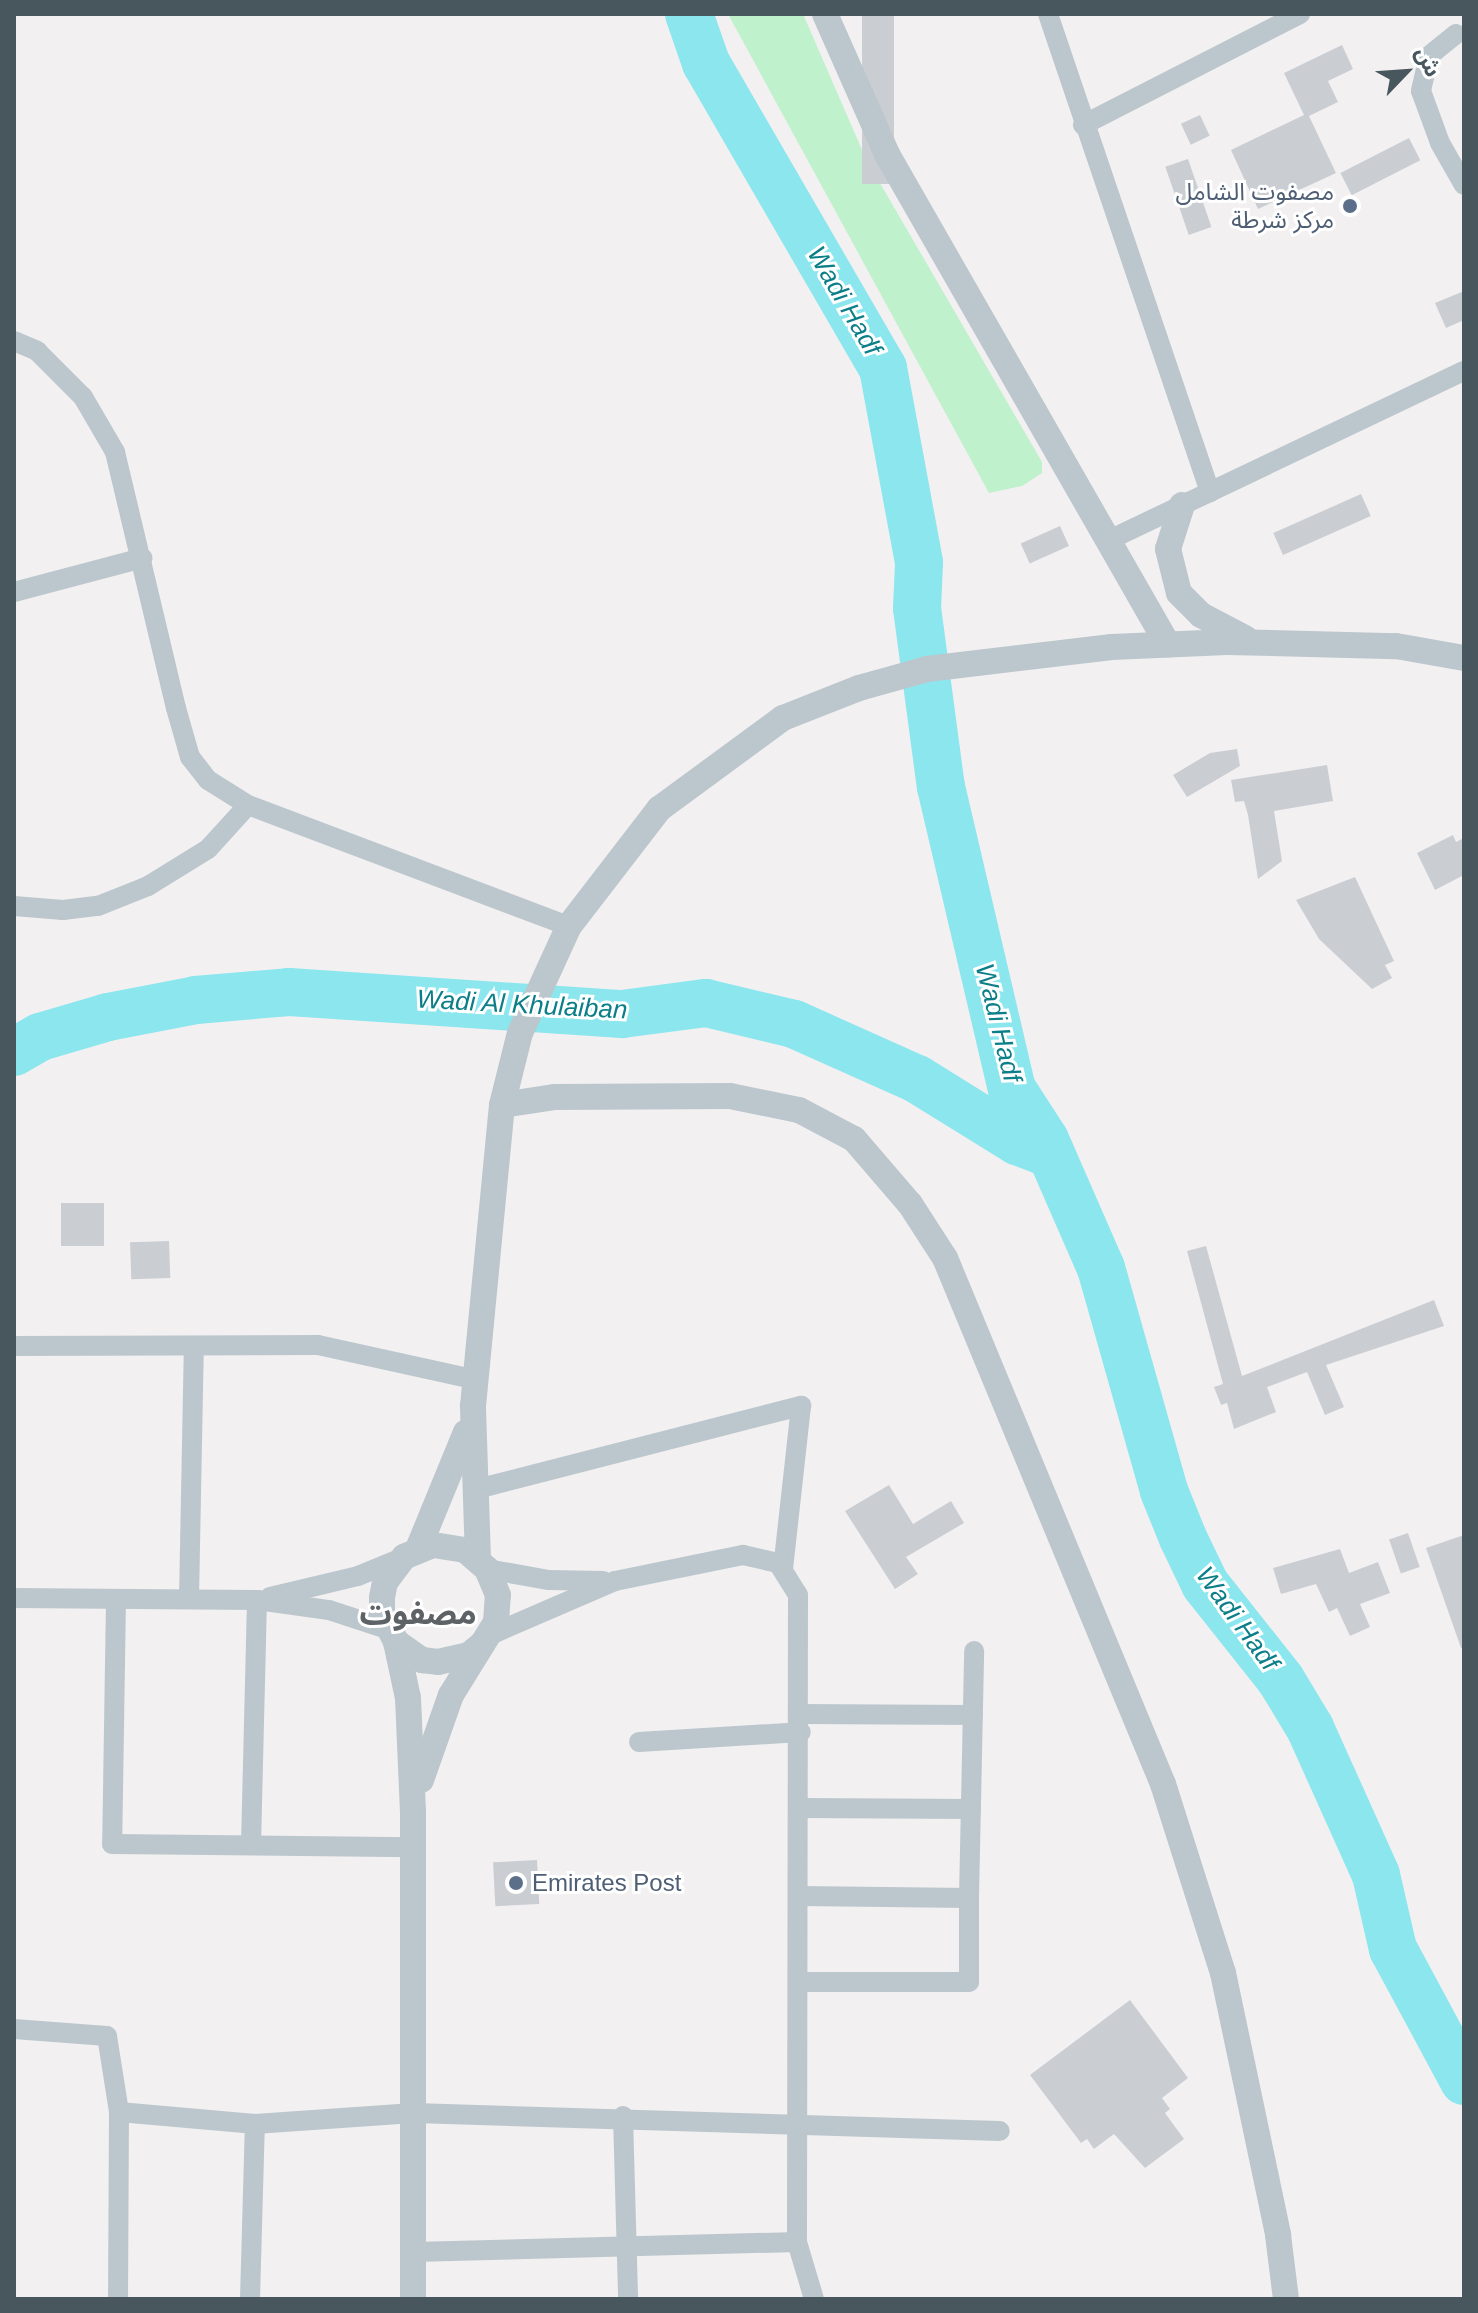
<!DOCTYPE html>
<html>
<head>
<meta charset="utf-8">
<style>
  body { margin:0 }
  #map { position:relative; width:1478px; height:2313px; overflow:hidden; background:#f3f0f1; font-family:Arial,"Noto Sans Arabic",sans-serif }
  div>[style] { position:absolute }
  .green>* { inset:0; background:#bef1cc }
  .river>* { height:48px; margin:-24px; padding:0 24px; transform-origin:24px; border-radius:24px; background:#8be6ee }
  .building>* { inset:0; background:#caced3; transform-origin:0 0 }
  .minor>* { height:20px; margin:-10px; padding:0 10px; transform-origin:10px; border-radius:10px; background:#bcc7cd }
  .tertiary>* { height:26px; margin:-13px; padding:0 13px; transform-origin:13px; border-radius:13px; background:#bcc7cd }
  .dots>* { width:22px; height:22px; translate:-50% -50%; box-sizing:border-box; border:4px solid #fff; border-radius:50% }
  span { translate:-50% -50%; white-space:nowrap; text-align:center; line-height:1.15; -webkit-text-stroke:6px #fff; paint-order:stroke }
  .service-label { font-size:24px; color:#4e5e75 }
  .right { translate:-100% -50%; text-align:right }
  .left { translate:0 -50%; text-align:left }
  .water-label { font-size:26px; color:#0b7e88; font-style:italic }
  .district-label { font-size:32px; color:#5c6265; font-weight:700 }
  .frame { position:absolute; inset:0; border:16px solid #48565e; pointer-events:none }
  .north { position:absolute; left:1366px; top:32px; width:80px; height:80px; -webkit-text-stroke:6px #fff; paint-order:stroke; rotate:65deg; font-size:22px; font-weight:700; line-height:32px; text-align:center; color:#48565e }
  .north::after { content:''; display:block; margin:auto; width:28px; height:36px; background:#48565e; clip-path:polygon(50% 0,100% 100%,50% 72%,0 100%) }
</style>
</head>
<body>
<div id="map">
  <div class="green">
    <div style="clip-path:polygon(728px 14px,803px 14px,866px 159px,1042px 462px,1042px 473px,1022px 486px,989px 493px)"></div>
  </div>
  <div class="river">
    <div style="left:689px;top:14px;width:52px;rotate:70.9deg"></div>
    <div style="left:706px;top:63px;width:353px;rotate:59.9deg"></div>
    <div style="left:883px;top:368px;width:198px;rotate:79.5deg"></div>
    <div style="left:919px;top:563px;width:45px;rotate:92.5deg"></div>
    <div style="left:917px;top:608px;width:181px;rotate:82.4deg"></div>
    <div style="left:941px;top:787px;width:310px;rotate:76.8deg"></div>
    <div style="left:1012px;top:1089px;width:61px;rotate:57.1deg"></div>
    <div style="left:1045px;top:1140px;width:140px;rotate:66.4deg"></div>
    <div style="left:1101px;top:1268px;width:232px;rotate:74.2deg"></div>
    <div style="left:1164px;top:1491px;width:51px;rotate:68deg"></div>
    <div style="left:1183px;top:1538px;width:51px;rotate:64.4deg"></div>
    <div style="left:1205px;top:1584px;width:122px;rotate:51.6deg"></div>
    <div style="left:1281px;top:1680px;width:56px;rotate:58.9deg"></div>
    <div style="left:1310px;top:1728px;width:161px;rotate:65.8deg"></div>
    <div style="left:1376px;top:1875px;width:76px;rotate:77.1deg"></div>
    <div style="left:1393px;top:1949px;width:150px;rotate:61.7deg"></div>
    <div style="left:14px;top:1052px;width:30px;rotate:-30deg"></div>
    <div style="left:40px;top:1037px;width:71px;rotate:-16.4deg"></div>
    <div style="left:108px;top:1017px;width:90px;rotate:-10.9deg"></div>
    <div style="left:196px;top:1000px;width:93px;rotate:-4.9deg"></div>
    <div style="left:289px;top:992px;width:334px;rotate:3.8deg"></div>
    <div style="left:622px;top:1014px;width:85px;rotate:-7.5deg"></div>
    <div style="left:706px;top:1003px;width:90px;rotate:13.4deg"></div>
    <div style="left:794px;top:1024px;width:135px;rotate:24.1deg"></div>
    <div style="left:917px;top:1079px;width:118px;rotate:31.8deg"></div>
    <div style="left:1017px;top:1141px;width:36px;rotate:21deg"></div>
  </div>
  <div class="building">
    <div style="left:862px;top:14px;width:32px;height:170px"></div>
    <div style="clip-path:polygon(1342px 45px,1353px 69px,1328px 81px,1338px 102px,1309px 116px,1336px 173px,1258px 209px,1231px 150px,1304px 115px,1284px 73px)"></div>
    <div style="left:1200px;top:115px;width:23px;height:21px;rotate:65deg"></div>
    <div style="left:1409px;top:138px;width:25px;height:77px;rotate:63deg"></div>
    <div style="left:1188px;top:159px;width:72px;height:24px;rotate:71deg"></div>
    <div style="clip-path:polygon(1464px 291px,1464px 320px,1446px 328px,1435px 303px)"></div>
    <div style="left:1361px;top:494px;width:24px;height:96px;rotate:66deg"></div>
    <div style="left:1060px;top:526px;width:22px;height:43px;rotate:66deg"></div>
    <div style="clip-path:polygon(1237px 749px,1240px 766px,1187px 797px,1173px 775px,1210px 753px)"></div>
    <div style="clip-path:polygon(1327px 765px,1333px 801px,1274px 811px,1282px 861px,1258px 879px,1248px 815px,1244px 801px,1235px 802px,1231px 780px)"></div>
    <div style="clip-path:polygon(1453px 835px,1456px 842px,1464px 838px,1464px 875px,1435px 890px,1417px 853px)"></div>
    <div style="clip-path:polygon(1355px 877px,1394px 961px,1385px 965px,1392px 978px,1372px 989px,1319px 939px,1296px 900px)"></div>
    <div style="left:61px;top:1203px;width:43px;height:43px"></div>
    <div style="left:169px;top:1241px;width:37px;height:39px;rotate:88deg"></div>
    <div style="clip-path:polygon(1206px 1246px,1242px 1376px,1434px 1300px,1444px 1326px,1326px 1365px,1344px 1407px,1325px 1415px,1307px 1372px,1267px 1387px,1276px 1412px,1234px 1429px,1227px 1403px,1221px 1405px,1214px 1387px,1223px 1384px,1187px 1251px)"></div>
    <div style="clip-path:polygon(889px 1485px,913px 1524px,951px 1501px,964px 1523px,906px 1557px,918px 1574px,895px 1589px,845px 1511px)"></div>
    <div style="left:1408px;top:1533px;width:36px;height:20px;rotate:71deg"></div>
    <div style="clip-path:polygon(1464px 1535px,1464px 1647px,1461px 1648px,1426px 1548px)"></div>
    <div style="clip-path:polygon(1340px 1549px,1349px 1573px,1378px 1562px,1390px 1593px,1360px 1604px,1370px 1627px,1350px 1636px,1337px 1608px,1329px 1612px,1316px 1584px,1281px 1594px,1273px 1568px)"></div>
    <div style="left:537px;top:1860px;width:44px;height:44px;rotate:87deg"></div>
    <div style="clip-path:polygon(1130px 2000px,1188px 2078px,1162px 2098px,1170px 2109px,1165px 2113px,1184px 2139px,1145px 2168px,1114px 2134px,1094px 2149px,1087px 2139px,1081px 2143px,1030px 2075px)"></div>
  </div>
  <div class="minor">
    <div style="left:1048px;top:14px;width:505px;rotate:71.28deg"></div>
    <div style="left:1456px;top:34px;width:35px;rotate:141deg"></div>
    <div style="left:1429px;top:56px;width:36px;rotate:103deg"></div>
    <div style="left:1421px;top:91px;width:55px;rotate:69.9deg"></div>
    <div style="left:1440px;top:143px;width:48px;rotate:60.3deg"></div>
    <div style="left:1083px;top:125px;width:244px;rotate:-27.1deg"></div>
    <div style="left:14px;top:341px;width:25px;rotate:23deg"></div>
    <div style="left:37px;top:351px;width:65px;rotate:45deg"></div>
    <div style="left:83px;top:397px;width:64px;rotate:59.8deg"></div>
    <div style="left:115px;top:452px;width:263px;rotate:76.6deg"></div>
    <div style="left:176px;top:708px;width:51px;rotate:74.1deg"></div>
    <div style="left:190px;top:757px;width:29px;rotate:52deg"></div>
    <div style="left:208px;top:780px;width:47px;rotate:32deg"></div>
    <div style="left:248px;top:805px;width:343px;rotate:20.7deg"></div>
    <div style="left:1107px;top:541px;width:395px;rotate:-25.5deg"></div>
    <div style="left:14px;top:592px;width:133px;rotate:-14.8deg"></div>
    <div style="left:14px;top:906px;width:49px;rotate:4.7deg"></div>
    <div style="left:63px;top:910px;width:35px;rotate:-7deg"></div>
    <div style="left:98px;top:906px;width:54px;rotate:-21.8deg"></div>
    <div style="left:148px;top:886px;width:70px;rotate:-31.7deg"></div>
    <div style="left:208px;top:849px;width:59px;rotate:-47.7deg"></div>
    <div style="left:14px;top:1346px;width:304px;rotate:-0.2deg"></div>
    <div style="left:318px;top:1345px;width:163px;rotate:12.4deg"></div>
    <div style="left:473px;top:1490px;width:339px;rotate:-14.4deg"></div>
    <div style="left:801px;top:1406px;width:164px;rotate:96.3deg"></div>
    <div style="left:487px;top:1569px;width:63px;rotate:10.1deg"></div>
    <div style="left:549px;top:1580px;width:54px;rotate:1.1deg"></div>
    <div style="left:270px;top:1597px;width:90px;rotate:-13.4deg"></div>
    <div style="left:358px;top:1576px;width:50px;rotate:-22.4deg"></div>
    <div style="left:14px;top:1598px;width:243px;rotate:0.5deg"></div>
    <div style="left:257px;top:1600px;width:73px;rotate:7.9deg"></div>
    <div style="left:329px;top:1610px;width:61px;rotate:18.1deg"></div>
    <div style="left:189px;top:1599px;width:252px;rotate:-88.9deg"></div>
    <div style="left:116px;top:1600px;width:244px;rotate:90.9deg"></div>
    <div style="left:112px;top:1844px;width:302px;rotate:0.6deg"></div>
    <div style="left:490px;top:1635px;width:136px;rotate:-23.4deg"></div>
    <div style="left:615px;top:1581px;width:131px;rotate:-11.5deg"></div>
    <div style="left:743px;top:1555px;width:36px;rotate:13deg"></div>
    <div style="left:778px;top:1563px;width:38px;rotate:58deg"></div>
    <div style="left:798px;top:1595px;width:647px;rotate:90.09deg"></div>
    <div style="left:797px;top:2242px;width:59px;rotate:73.4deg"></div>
    <div style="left:801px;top:1714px;width:172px;rotate:0.3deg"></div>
    <div style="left:639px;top:1742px;width:162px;rotate:-3.5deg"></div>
    <div style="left:800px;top:1808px;width:171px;rotate:0.3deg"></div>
    <div style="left:251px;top:1845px;width:245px;rotate:-88.6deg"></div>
    <div style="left:799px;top:1896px;width:170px;rotate:0.7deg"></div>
    <div style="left:969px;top:1898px;width:247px;rotate:-88.8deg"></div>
    <div style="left:799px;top:1982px;width:170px"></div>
    <div style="left:969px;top:1982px;width:84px;rotate:-90deg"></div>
    <div style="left:14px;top:2029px;width:93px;rotate:4.3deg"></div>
    <div style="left:107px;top:2036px;width:77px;rotate:81deg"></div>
    <div style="left:119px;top:2112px;width:187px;rotate:90.3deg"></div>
    <div style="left:119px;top:2112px;width:137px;rotate:5deg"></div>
    <div style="left:255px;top:2124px;width:159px;rotate:-4deg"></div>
    <div style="left:414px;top:2113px;width:586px;rotate:1.76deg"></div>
    <div style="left:623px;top:2116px;width:183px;rotate:88.4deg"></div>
    <div style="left:414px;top:2252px;width:383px;rotate:-1.5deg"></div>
    <div style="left:250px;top:2299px;width:175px;rotate:-88.4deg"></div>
  </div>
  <div class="tertiary">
    <div style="left:825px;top:14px;width:155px;rotate:66.1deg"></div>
    <div style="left:888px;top:156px;width:563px;rotate:60.2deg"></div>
    <div style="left:1182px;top:505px;width:46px;rotate:107.7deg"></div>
    <div style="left:1168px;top:549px;width:45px;rotate:76deg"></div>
    <div style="left:1179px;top:593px;width:31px;rotate:45deg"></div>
    <div style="left:1201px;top:615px;width:50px;rotate:27.6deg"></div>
    <div style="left:502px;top:1105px;width:54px;rotate:-8.6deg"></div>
    <div style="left:555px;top:1097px;width:175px;rotate:-0.3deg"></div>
    <div style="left:730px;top:1096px;width:70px;rotate:11.5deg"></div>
    <div style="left:799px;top:1110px;width:62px;rotate:27.8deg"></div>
    <div style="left:854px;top:1139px;width:86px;rotate:49.3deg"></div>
    <div style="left:910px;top:1204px;width:64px;rotate:57.1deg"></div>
    <div style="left:945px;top:1258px;width:569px;rotate:67.49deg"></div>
    <div style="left:1163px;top:1784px;width:198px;rotate:72.4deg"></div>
    <div style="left:1223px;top:1973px;width:268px;rotate:78.1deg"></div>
    <div style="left:1278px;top:2235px;width:64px;rotate:82.9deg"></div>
    <div style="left:418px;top:1549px;width:126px;rotate:-67.7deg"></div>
    <div style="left:478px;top:1559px;width:153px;rotate:-91.9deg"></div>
    <div style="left:473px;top:1406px;width:302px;rotate:-84.5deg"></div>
    <div style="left:502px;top:1105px;width:74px;rotate:-76deg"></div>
    <div style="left:520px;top:1033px;width:118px;rotate:-65.4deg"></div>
    <div style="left:569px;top:926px;width:148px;rotate:-52.4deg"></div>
    <div style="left:659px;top:809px;width:154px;rotate:-36.3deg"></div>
    <div style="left:783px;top:718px;width:82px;rotate:-21.5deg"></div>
    <div style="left:859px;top:688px;width:71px;rotate:-15.6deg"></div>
    <div style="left:927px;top:669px;width:186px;rotate:-6.8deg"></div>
    <div style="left:1112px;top:647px;width:115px;rotate:-2.5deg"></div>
    <div style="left:1227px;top:642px;width:169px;rotate:1.4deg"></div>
    <div style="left:1396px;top:646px;width:69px;rotate:10deg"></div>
    <div style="left:396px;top:1642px;width:57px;rotate:77.9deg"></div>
    <div style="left:408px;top:1698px;width:113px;rotate:87.5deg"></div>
    <div style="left:413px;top:1811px;width:488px;rotate:90deg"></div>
    <div style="left:421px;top:1780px;width:90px;rotate:-70.6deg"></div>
    <div style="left:451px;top:1695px;width:86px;rotate:-58.3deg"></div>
    <div style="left:496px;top:1622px;width:27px;rotate:-86deg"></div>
    <div style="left:498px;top:1595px;width:28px;rotate:-113deg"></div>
    <div style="left:487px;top:1569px;width:29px;rotate:-139deg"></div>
    <div style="left:465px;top:1550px;width:32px;rotate:-171deg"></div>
    <div style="left:433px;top:1545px;width:31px;rotate:158deg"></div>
    <div style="left:404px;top:1557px;width:31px;rotate:127deg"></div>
    <div style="left:385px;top:1582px;width:16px;rotate:101deg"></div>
    <div style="left:382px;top:1598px;width:16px;rotate:90deg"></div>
    <div style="left:382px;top:1614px;width:31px;rotate:63deg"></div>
    <div style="left:396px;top:1642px;width:32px;rotate:35deg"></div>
    <div style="left:422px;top:1660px;width:16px;rotate:7deg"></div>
    <div style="left:438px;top:1662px;width:32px;rotate:-13deg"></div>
    <div style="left:469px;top:1655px;width:16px;rotate:-40deg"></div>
  </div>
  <div class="dots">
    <div style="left:1350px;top:206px;background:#5c6f8a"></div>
    <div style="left:516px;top:1883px;background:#5c6f8a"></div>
  </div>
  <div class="service-label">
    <span class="right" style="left:1334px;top:206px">مصفوت الشامل<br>مركز شرطة</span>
    <span class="left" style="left:532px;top:1883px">Emirates Post</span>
  </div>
  <div class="water-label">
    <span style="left:844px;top:301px;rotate:60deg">Wadi Hadf</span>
    <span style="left:522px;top:1005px;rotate:3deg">Wadi Al Khulaiban</span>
    <span style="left:998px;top:1023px;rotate:76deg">Wadi Hadf</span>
    <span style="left:1237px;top:1619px;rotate:54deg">Wadi Hadf</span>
  </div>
  <div class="district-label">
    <span style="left:418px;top:1613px">مصفوت</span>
  </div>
  <div class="frame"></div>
  <div class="north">ش</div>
</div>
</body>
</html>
